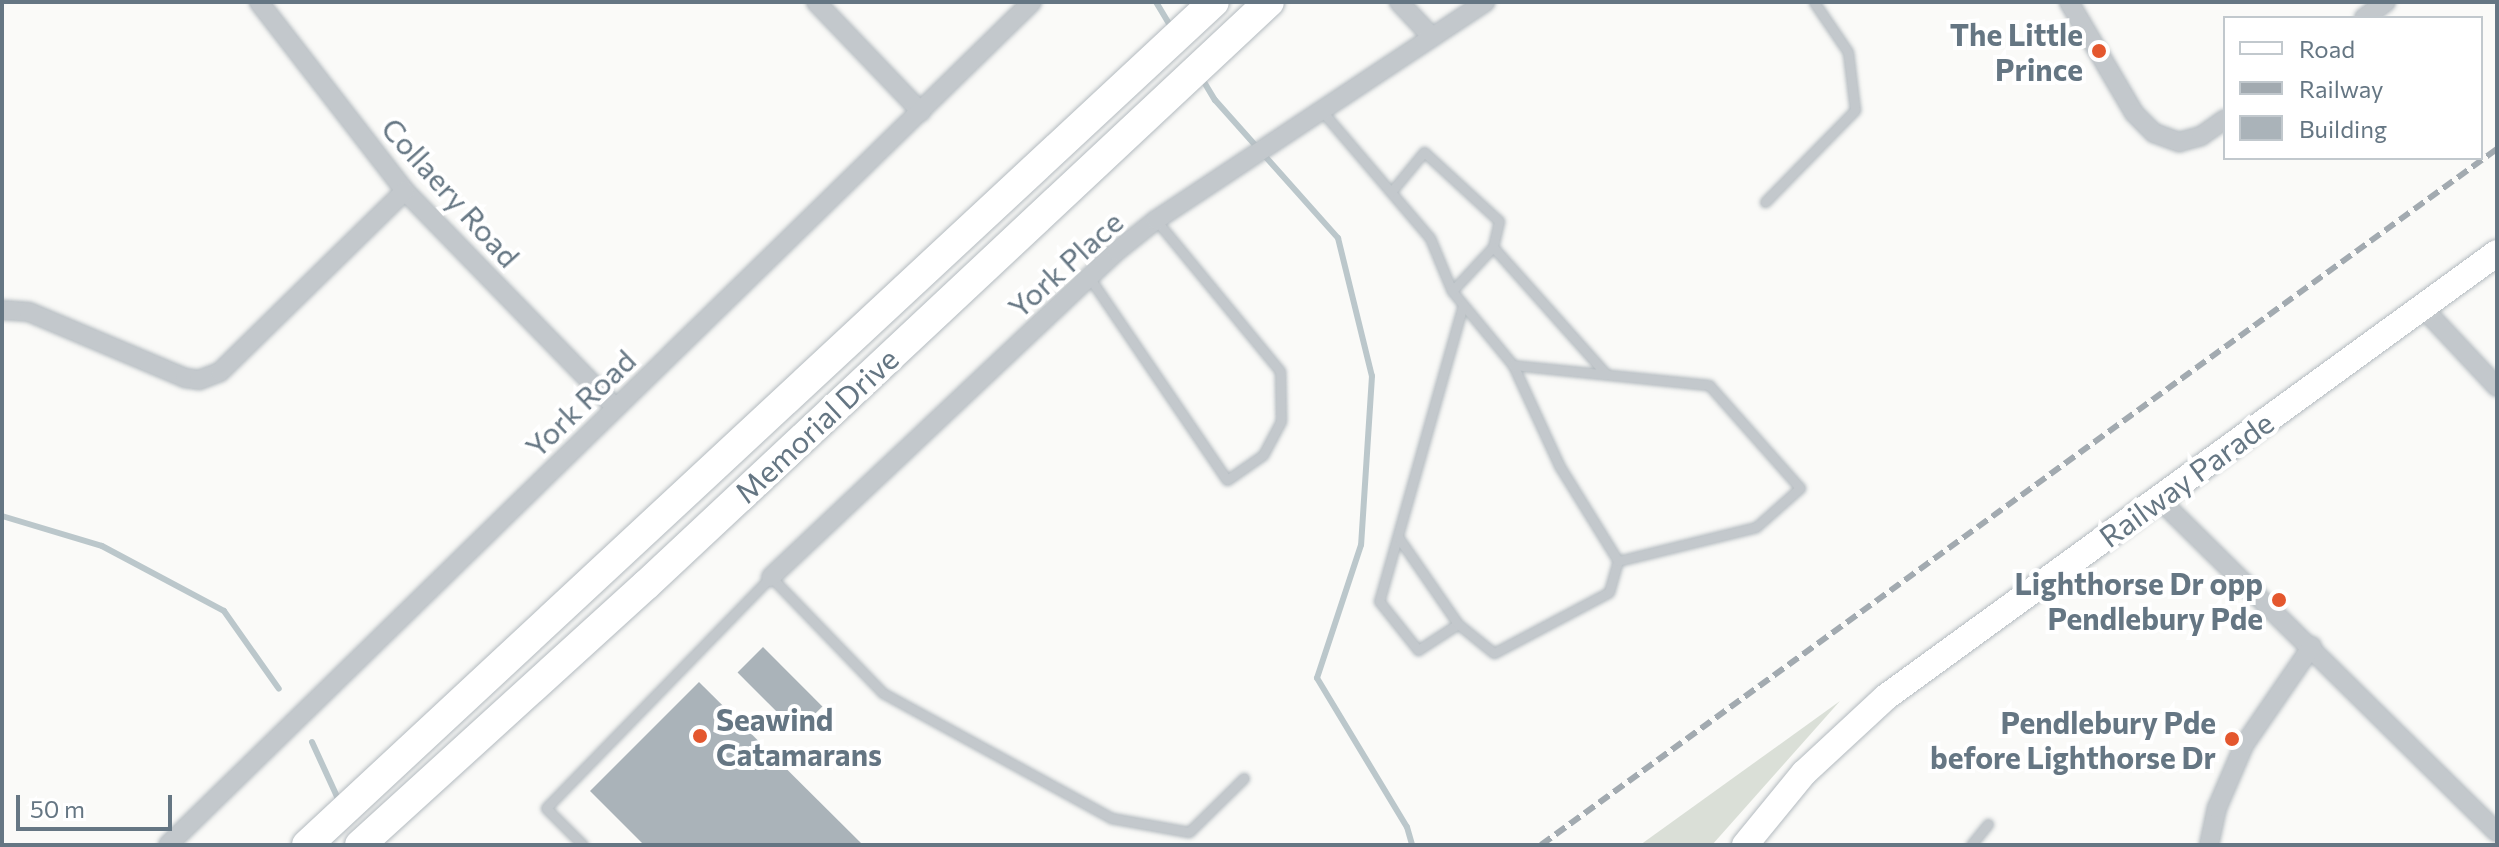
<!DOCTYPE html>
<html>
<head>
<meta charset="utf-8">
<style>
  body { margin:0 }
  #map { position:relative; width:2499px; height:847px; overflow:hidden; background:#fafaf8; font-family:Commissioner,sans-serif }
  div>[style] { position:absolute }
  .green>* { inset:0; background:#dadfd7 }
  .stream>* { height:6px; margin:-3px; padding:0 3px; transform-origin:3px; border-radius:3px; background:#bbc7cb }
  .building>* { inset:0; background:#aab3b9; transform-origin:0 0 }
  .roads { filter:drop-shadow(0 0 2px #b3babf) drop-shadow(0 0 2px #b3babf) }
  .service>* { height:9px; margin:-4.5px; padding:0 4.5px; transform-origin:4.5px; border-radius:4.5px; background:#c3c8cc }
  .minor>* { height:18px; margin:-9px; padding:0 9px; transform-origin:9px; border-radius:9px; background:#c3c8cc }
  .secondary>* { height:26px; margin:-13px; padding:0 13px; transform-origin:13px; border-radius:13px; background:#fff }
  .primary>* { height:30px; margin:-15px; padding:0 15px; transform-origin:15px; border-radius:15px; background:#fff }
  .rail>* { height:6px; margin-top:-3px; transform-origin:0; background:repeating-linear-gradient(90deg,#a2aab0 0 12px,transparent 0 18px) }
  .dots>* { width:22px; height:22px; translate:-50% -50%; box-sizing:border-box; border:4px solid #fff; border-radius:50% }
  span { translate:-50% -50%; white-space:nowrap; text-align:center; line-height:1.15; -webkit-text-stroke:8px #fff; paint-order:stroke }
  .poi-label { font-size:30px; color:#657683; font-weight:700 }
  .right { translate:-100% -50%; text-align:right }
  .left { translate:0 -50%; text-align:left }
  .street-label { font-size:30px; color:#657683 }
  .frame { position:absolute; inset:0; border:4px solid #657683; pointer-events:none }
  .legend { position:absolute; left:2223px; top:16px; width:260px; height:144px; box-sizing:border-box; background:#fff; border:2px solid #c1c8cd; margin:0; padding:10px 14px; list-style:none; font-size:24px; color:#657683 }
  .legend li { display:flex; align-items:center; gap:16px; height:40px }
  .legend b { width:40px; border:2px solid #c1c8cd }
  .scale { position:absolute; left:16px; top:795px; width:156px; height:36px; box-sizing:border-box; border:4px solid #657683; border-top:0; padding-left:10px; font-size:24px; line-height:28px; white-space:nowrap; color:#657683; -webkit-text-stroke:6px #fff; paint-order:stroke }
</style>
</head>
<body>
<div id="map">
  <div class="green">
    <div style="clip-path:polygon(1840px 701px,1712px 845px,1640px 845px)"></div>
  </div>
  <div class="stream">
    <div style="left:1156px;top:2px;width:33px;rotate:59deg"></div>
    <div style="left:1201px;top:77px;width:27px;rotate:59deg"></div>
    <div style="left:1215px;top:100px;width:185px;rotate:48.3deg"></div>
    <div style="left:1338px;top:238px;width:142px;rotate:76.2deg"></div>
    <div style="left:1372px;top:376px;width:169px;rotate:93.7deg"></div>
    <div style="left:1361px;top:545px;width:140px;rotate:108.3deg"></div>
    <div style="left:1317px;top:678px;width:174px;rotate:58.9deg"></div>
    <div style="left:1407px;top:827px;width:19px;rotate:74deg"></div>
    <div style="left:2px;top:516px;width:104px;rotate:16.7deg"></div>
    <div style="left:102px;top:546px;width:138px;rotate:28deg"></div>
    <div style="left:224px;top:611px;width:95px;rotate:54.8deg"></div>
    <div style="left:312px;top:742px;width:65px;rotate:65.4deg"></div>
  </div>
  <div class="building">
    <div style="left:763px;top:647px;width:84px;height:36px;rotate:45deg"></div>
    <div style="clip-path:polygon(699px 682px,863px 845px,644px 845px,590px 791px)"></div>
  </div>
  <div class="roads">
    <div class="service">
      <div style="left:1321px;top:110px;width:168px;rotate:49.6deg"></div>
      <div style="left:1430px;top:238px;width:57px;rotate:67.5deg"></div>
      <div style="left:1452px;top:291px;width:96px;rotate:50.5deg"></div>
      <div style="left:1513px;top:365px;width:112px;rotate:65.3deg"></div>
      <div style="left:1560px;top:467px;width:110px;rotate:58.3deg"></div>
      <div style="left:1391px;top:192px;width:52px;rotate:-50.5deg"></div>
      <div style="left:1424px;top:152px;width:102px;rotate:42.6deg"></div>
      <div style="left:1499px;top:221px;width:27px;rotate:103deg"></div>
      <div style="left:1765px;top:202px;width:129px;rotate:-45.6deg"></div>
      <div style="left:1855px;top:110px;width:58px;rotate:-96.9deg"></div>
      <div style="left:1848px;top:52px;width:60px;rotate:-124.2deg"></div>
      <div style="left:1089px;top:277px;width:245px;rotate:55.8deg"></div>
      <div style="left:1227px;top:480px;width:44px;rotate:-34.8deg"></div>
      <div style="left:1263px;top:455px;width:38px;rotate:-62deg"></div>
      <div style="left:1281px;top:421px;width:50px;rotate:-91.1deg"></div>
      <div style="left:1280px;top:371px;width:195px;rotate:-129.4deg"></div>
      <div style="left:1452px;top:291px;width:60px;rotate:-47deg"></div>
      <div style="left:1493px;top:247px;width:170px;rotate:48.3deg"></div>
      <div style="left:1463px;top:305px;width:308px;rotate:105.8deg"></div>
      <div style="left:1379px;top:601px;width:63px;rotate:51.5deg"></div>
      <div style="left:1418px;top:650px;width:48px;rotate:-33deg"></div>
      <div style="left:1458px;top:624px;width:46px;rotate:38.9deg"></div>
      <div style="left:1494px;top:653px;width:130px;rotate:-27.9deg"></div>
      <div style="left:1609px;top:592px;width:32px;rotate:-74deg"></div>
      <div style="left:1618px;top:561px;width:142px;rotate:-13.8deg"></div>
      <div style="left:1756px;top:527px;width:59px;rotate:-41.6deg"></div>
      <div style="left:1800px;top:488px;width:137px;rotate:-131.5deg"></div>
      <div style="left:1709px;top:385px;width:197px;rotate:-174.2deg"></div>
      <div style="left:1398px;top:537px;width:106px;rotate:55.4deg"></div>
      <div style="left:583px;top:845px;width:52px;rotate:-135deg"></div>
      <div style="left:546px;top:808px;width:322px;rotate:-45.8deg"></div>
      <div style="left:771px;top:577px;width:161px;rotate:46deg"></div>
      <div style="left:883px;top:693px;width:260px;rotate:28.7deg"></div>
      <div style="left:1111px;top:818px;width:79px;rotate:10.2deg"></div>
      <div style="left:1189px;top:832px;width:77px;rotate:-44.5deg"></div>
      <div style="left:1971px;top:845px;width:27px;rotate:-51deg"></div>
    </div>
    <div class="minor">
      <div style="left:259px;top:2px;width:239px;rotate:52.3deg"></div>
      <div style="left:405px;top:191px;width:301px;rotate:45.8deg"></div>
      <div style="left:816px;top:2px;width:152px;rotate:46.3deg"></div>
      <div style="left:1399px;top:2px;width:48px;rotate:46.7deg"></div>
      <div style="left:2069px;top:2px;width:129px;rotate:59.6deg"></div>
      <div style="left:2134px;top:113px;width:28px;rotate:45deg"></div>
      <div style="left:2154px;top:133px;width:27px;rotate:20deg"></div>
      <div style="left:2179px;top:142px;width:23px;rotate:-15deg"></div>
      <div style="left:2201px;top:136px;width:29px;rotate:-35deg"></div>
      <div style="left:2364px;top:18px;width:27px;rotate:-36deg"></div>
      <div style="left:2423px;top:308px;width:108px;rotate:46.9deg"></div>
      <div style="left:2px;top:310px;width:27px;rotate:4deg"></div>
      <div style="left:29px;top:312px;width:169px;rotate:22.9deg"></div>
      <div style="left:185px;top:378px;width:14px;rotate:8deg"></div>
      <div style="left:199px;top:380px;width:22px;rotate:-21deg"></div>
      <div style="left:220px;top:372px;width:259px;rotate:-44.4deg"></div>
      <div style="left:2159px;top:499px;width:474px;rotate:44.6deg"></div>
      <div style="left:771px;top:577px;width:475px;rotate:-43.3deg"></div>
      <div style="left:1117px;top:251px;width:50px;rotate:-38.5deg"></div>
      <div style="left:1156px;top:220px;width:395px;rotate:-33.5deg"></div>
      <div style="left:168px;top:845px;width:1207px;rotate:-44.3deg"></div>
      <div style="left:2209px;top:845px;width:38px;rotate:-78deg"></div>
      <div style="left:2217px;top:808px;width:69px;rotate:-66.8deg"></div>
      <div style="left:2244px;top:745px;width:120px;rotate:-55.5deg"></div>
    </div>
    <div class="secondary">
      <div style="left:1745px;top:845px;width:93px;rotate:-50.7deg"></div>
      <div style="left:1804px;top:773px;width:112px;rotate:-42.8deg"></div>
      <div style="left:1886px;top:697px;width:755px;rotate:-36.01deg"></div>
    </div>
    <div class="primary">
      <div style="left:307px;top:845px;width:1238px;rotate:-42.91deg"></div>
      <div style="left:360px;top:845px;width:387px;rotate:-42.3deg"></div>
      <div style="left:646px;top:585px;width:853px;rotate:-43.1deg"></div>
    </div>
  </div>
  <div class="rail">
    <div style="left:1541px;top:845px;width:1183px;rotate:-36.06deg"></div>
  </div>
  <div class="dots">
    <div style="left:2099px;top:51px;background:#e4572e"></div>
    <div style="left:2279px;top:600px;background:#e4572e"></div>
    <div style="left:700px;top:736px;background:#e4572e"></div>
    <div style="left:2232px;top:739px;background:#e4572e"></div>
  </div>
  <div class="poi-label">
    <span class="right" style="left:2083px;top:51px">The Little<br>Prince</span>
    <span class="right" style="left:2263px;top:600px">Lighthorse Dr opp<br>Pendlebury Pde</span>
    <span class="left" style="left:716px;top:736px">Seawind<br>Catamarans</span>
    <span class="right" style="left:2216px;top:739px">Pendlebury Pde<br>before Lighthorse Dr</span>
  </div>
  <div class="street-label">
    <span style="left:451px;top:192px;rotate:48deg">Collaery Road</span>
    <span style="left:1065px;top:264px;rotate:-42deg">York Place</span>
    <span style="left:580px;top:403px;rotate:-44deg">York Road</span>
    <span style="left:816px;top:425px;rotate:-43deg">Memorial Drive</span>
    <span style="left:2186px;top:479px;rotate:-36deg">Railway Parade</span>
  </div>
  <div class="frame"></div>
  <ul class="legend">
  <li><b style="height:10px;background:#fff"></b>Road</li>
  <li><b style="height:10px;background:#a2aab0"></b>Railway</li>
  <li><b style="height:22px;background:#aab3b9"></b>Building</li>
  </ul>
  <div class="scale">50 m</div>
</div>
</body>
</html>
